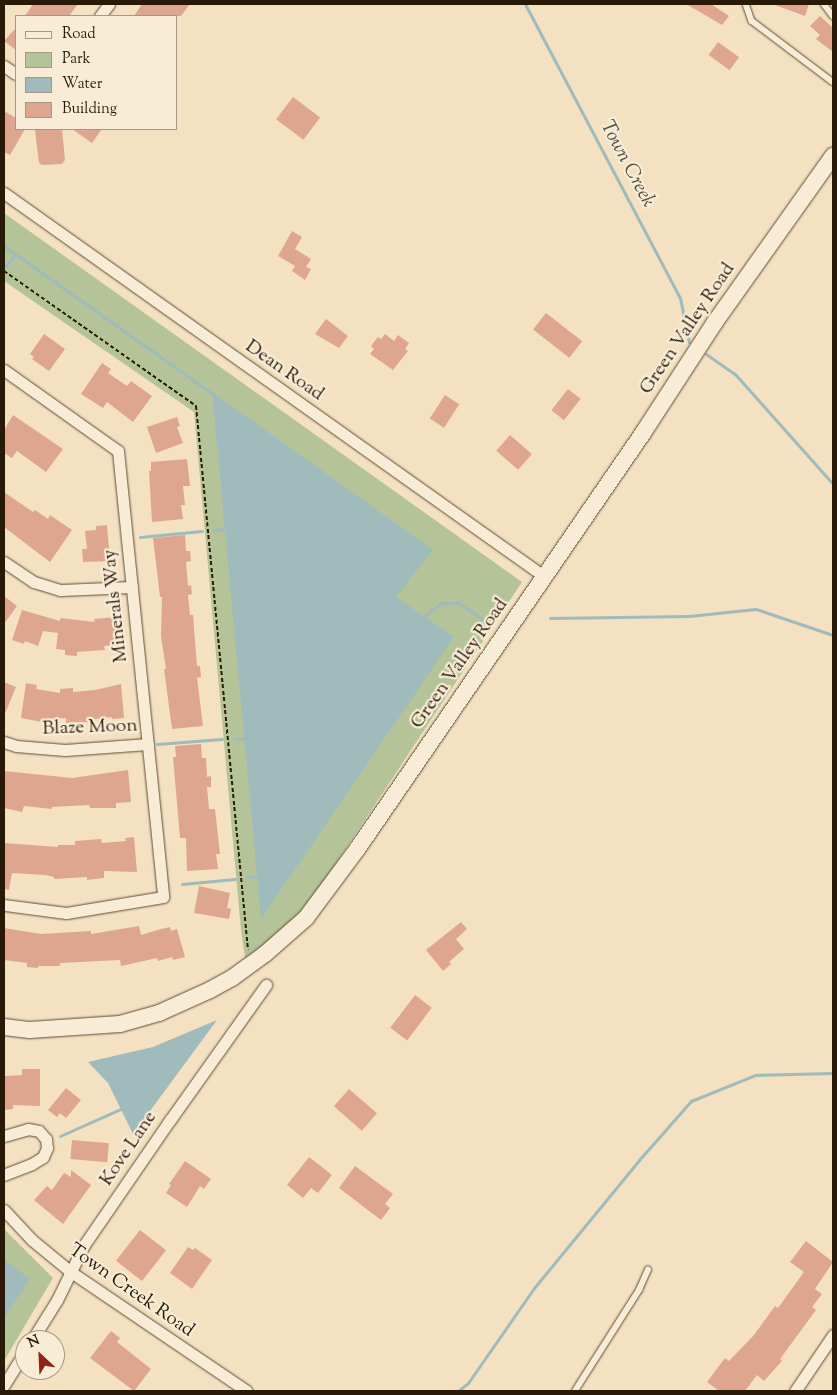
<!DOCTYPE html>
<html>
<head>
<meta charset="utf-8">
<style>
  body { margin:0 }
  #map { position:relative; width:837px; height:1395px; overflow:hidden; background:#f4e1c2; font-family:"Sorts Mill Goudy",serif }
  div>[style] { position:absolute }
  .green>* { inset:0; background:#b5c498 }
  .water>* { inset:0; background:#9fbbbb }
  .stream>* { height:3px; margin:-1.5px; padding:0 1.5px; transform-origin:1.5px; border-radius:1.5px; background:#9fbbbb }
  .building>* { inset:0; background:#dea68f; transform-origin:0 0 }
  .path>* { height:2px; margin-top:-1px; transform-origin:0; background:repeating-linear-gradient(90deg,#291a08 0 4px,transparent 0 6.5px) }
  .roads { filter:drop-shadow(0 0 1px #5c4c36) drop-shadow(0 0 1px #5c4c36) }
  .lane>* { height:5.5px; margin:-2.75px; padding:0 2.75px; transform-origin:2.75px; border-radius:2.75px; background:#f8ecd7 }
  .street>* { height:11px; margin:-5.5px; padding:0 5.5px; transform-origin:5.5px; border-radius:5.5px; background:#f8ecd7 }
  .secondary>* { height:16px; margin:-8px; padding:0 8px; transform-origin:8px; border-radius:8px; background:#f8ecd7 }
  span { translate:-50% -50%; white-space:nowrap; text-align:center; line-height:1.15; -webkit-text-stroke:4.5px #f8ecd7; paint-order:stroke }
  .street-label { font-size:19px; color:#291a08 }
  .water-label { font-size:20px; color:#525247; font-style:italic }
  .frame { position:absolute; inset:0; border:5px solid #291a08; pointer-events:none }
  .legend { position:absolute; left:15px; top:15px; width:162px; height:115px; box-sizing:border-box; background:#f8ecd7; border:1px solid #a59884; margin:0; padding:6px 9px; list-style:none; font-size:15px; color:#291a08 }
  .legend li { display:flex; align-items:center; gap:10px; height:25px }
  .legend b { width:25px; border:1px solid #a59884 }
  .north { position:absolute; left:15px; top:1330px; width:50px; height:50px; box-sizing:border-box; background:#f8ecd7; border:1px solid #a59884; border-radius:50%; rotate:335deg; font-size:14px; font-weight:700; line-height:20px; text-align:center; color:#291a08 }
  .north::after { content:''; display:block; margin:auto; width:18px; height:22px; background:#8f2418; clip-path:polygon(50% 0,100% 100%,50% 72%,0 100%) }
</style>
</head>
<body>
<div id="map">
  <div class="green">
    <div style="clip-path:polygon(4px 213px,522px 582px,296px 924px,246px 964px,241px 930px,194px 412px,4px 281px)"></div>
    <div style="clip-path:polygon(4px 1229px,53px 1278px,4px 1361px)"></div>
  </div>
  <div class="water">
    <div style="clip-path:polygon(212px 392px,433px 550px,396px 597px,454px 637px,261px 919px)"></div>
    <div style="clip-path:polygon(217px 1020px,133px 1134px,108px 1083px,88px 1062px,153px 1047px)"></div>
    <div style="clip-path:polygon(4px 1260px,30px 1279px,4px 1318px)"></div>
  </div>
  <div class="stream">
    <div style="left:525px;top:4px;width:332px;rotate:62.2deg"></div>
    <div style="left:680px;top:298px;width:45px;rotate:78.4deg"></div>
    <div style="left:4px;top:246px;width:256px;rotate:35.3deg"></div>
    <div style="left:6px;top:266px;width:15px;rotate:-53deg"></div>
    <div style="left:706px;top:354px;width:35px;rotate:35deg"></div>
    <div style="left:735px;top:374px;width:147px;rotate:48.3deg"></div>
    <div style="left:214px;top:530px;width:14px;rotate:-8deg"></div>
    <div style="left:140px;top:537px;width:62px;rotate:-5.5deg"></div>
    <div style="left:550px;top:618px;width:139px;rotate:-0.8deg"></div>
    <div style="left:689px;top:616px;width:67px;rotate:-6deg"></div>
    <div style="left:756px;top:609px;width:81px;rotate:18.7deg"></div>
    <div style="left:421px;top:619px;width:26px;rotate:-39deg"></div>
    <div style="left:441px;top:603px;width:18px"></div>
    <div style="left:459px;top:603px;width:28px;rotate:35deg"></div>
    <div style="left:234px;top:739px;width:13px;rotate:-4deg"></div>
    <div style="left:157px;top:744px;width:65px;rotate:-4.4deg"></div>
    <div style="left:247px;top:877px;width:14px;rotate:-4deg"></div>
    <div style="left:182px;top:884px;width:53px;rotate:-5.4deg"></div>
    <div style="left:60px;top:1136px;width:69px;rotate:-24deg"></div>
    <div style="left:458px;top:1391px;width:13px;rotate:-39deg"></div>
    <div style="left:468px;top:1383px;width:116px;rotate:-55.2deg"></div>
    <div style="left:534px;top:1288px;width:166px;rotate:-50.6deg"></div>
    <div style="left:639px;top:1160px;width:79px;rotate:-48.6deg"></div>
    <div style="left:691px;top:1101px;width:69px;rotate:-22.1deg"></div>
    <div style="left:755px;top:1075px;width:78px;rotate:-1.5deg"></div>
  </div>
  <div class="building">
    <div style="clip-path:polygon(33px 4px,78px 4px,69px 16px,25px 16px)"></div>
    <div style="clip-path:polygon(142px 4px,190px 4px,181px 16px,134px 16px)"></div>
    <div style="clip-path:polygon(686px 4px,711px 4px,729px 16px,722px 25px)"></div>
    <div style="clip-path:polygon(772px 4px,809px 4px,805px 16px)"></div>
    <div style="clip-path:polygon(820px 16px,833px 28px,833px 52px,816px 39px,820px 35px,810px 26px)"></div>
    <div style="clip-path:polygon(16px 28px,16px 50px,4px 41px)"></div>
    <div style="left:718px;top:42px;width:26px;height:16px;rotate:36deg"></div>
    <div style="left:293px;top:97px;width:34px;height:28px;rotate:37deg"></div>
    <div style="clip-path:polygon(4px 111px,16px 118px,16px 129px,25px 129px,10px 155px,4px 152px)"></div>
    <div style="clip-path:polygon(62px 129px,65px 160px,62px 164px,42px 165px,39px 163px,35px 130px)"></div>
    <div style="clip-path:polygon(72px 129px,102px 129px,92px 143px)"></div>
    <div style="clip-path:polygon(292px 231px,302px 237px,295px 249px,311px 259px,306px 267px,311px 269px,305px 280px,292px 271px,295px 266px,278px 256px)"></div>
    <div style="left:546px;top:313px;width:46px;height:21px;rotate:38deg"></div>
    <div style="clip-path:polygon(326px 319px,348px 336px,339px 348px,315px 334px)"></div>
    <div style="clip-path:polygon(44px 334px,65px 349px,49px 371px,32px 359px,34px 357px,30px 354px)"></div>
    <div style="clip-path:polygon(385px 334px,394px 341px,398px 335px,409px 343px,405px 349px,408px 351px,393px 370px,370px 354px,374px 349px,371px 346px,378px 337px,381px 339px)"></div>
    <div style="clip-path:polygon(102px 363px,111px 369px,108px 373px,127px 386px,131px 381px,152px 396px,133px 422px,107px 402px,103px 408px,81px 394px)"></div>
    <div style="left:568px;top:389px;width:16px;height:27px;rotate:38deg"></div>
    <div style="left:445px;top:395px;width:17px;height:28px;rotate:33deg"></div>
    <div style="clip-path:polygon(13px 415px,63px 449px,46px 472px,17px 451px,12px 458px,4px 453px,4px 430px)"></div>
    <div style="clip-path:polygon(177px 417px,180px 426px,177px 427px,183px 443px,156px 453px,147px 427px)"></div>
    <div style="left:510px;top:435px;width:29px;height:21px;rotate:41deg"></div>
    <div style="clip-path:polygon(187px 459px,190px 486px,183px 486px,185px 505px,181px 505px,183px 519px,152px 522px,149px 471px,151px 471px,151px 462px)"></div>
    <div style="clip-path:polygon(4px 492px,33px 512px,35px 510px,48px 519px,50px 515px,72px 530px,50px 562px,4px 527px)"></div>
    <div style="clip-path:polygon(107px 525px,110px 561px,83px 562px,82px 549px,87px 549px,85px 531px,96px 530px,96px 526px)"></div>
    <div style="clip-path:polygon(185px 535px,186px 551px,190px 551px,191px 561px,186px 562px,188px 586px,191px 585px,192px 594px,188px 595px,190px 615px,193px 615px,197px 666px,200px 666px,201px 677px,197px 678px,203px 726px,172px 729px,164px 669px,166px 669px,161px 636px,162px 597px,160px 597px,153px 538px)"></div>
    <div style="clip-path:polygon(4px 596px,17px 606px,4px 624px)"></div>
    <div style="clip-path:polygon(22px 610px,60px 621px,60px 618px,95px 622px,94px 619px,116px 617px,118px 645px,104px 646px,105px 650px,77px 652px,77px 656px,65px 655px,65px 650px,56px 649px,58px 633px,43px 631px,38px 646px,25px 641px,24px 644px,12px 640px)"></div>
    <div style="clip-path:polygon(4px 682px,16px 687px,4px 716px)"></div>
    <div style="clip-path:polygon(26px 683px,37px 685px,36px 689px,60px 693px,60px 689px,73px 688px,73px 692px,95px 690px,121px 684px,124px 718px,112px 719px,112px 717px,88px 720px,88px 722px,66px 723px,66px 718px,47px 719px,47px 723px,21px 718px)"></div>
    <div style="clip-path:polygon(201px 744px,202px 758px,206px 758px,207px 777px,211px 776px,211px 787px,207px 787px,209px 809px,215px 809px,220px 854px,216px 854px,218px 869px,187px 871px,186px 838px,180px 838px,173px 757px,176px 757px,175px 746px)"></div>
    <div style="clip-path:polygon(128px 770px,131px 802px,116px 803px,116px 808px,90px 808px,89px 805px,52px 807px,52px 809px,24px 806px,22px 812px,4px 808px,4px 771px,72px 778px)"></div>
    <div style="clip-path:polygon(134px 837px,137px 872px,104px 871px,104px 878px,87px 880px,87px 877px,54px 879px,54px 877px,45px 875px,12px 873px,9px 890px,4px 889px,5px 843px,58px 847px,58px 845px,75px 845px,75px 841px,101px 839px,102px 843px,126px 841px,125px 838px)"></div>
    <div style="clip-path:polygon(199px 886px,230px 893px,227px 908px,231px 909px,229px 919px,194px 913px)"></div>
    <div style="clip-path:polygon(461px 922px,467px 929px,456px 939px,464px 949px,449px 962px,451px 964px,443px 971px,426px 950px)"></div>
    <div style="clip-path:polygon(139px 926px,141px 935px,161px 929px,170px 927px,171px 931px,177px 929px,185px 957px,173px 960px,172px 957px,158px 961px,157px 958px,121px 966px,120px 960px,60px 963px,60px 966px,38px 966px,38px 968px,27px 967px,27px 963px,4px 960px,4px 928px,41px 934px,91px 931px,91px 934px)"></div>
    <div style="left:415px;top:995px;width:21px;height:41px;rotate:37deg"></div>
    <div style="clip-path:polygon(22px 1069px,40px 1069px,40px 1106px,13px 1105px,13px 1109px,4px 1110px,4px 1076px,22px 1075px)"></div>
    <div style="clip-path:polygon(66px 1088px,81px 1100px,66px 1118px,60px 1113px,57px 1117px,48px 1110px)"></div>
    <div style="left:349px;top:1089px;width:37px;height:23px;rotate:41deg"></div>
    <div style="left:72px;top:1140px;width:37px;height:19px;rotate:5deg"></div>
    <div style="clip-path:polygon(309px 1157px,332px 1175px,318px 1193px,311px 1188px,303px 1198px,287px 1185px)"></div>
    <div style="clip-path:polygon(185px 1161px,211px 1179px,204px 1189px,200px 1186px,187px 1207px,166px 1193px,171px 1185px,169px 1184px)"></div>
    <div style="clip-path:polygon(355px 1166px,393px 1194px,385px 1204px,390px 1208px,381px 1220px,339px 1188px)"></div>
    <div style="clip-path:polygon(71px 1170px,91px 1185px,63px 1224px,34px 1200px,47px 1186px,52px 1190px,64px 1173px,71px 1177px)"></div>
    <div style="left:140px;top:1230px;width:33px;height:39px;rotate:38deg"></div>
    <div style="clip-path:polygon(806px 1241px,833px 1262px,815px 1289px,822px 1294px,812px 1307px,816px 1310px,780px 1359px,782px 1361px,764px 1381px,757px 1375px,745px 1391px,719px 1391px,707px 1382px,725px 1358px,729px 1361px,754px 1335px,775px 1306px,778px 1308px,804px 1272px,790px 1262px)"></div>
    <div style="clip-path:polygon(188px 1247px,193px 1250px,195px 1248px,212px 1260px,192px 1289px,170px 1273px)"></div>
    <div style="clip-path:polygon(111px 1331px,120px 1338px,117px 1342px,151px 1369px,134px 1391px,90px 1358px)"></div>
  </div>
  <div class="path">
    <div style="left:4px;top:271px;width:235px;rotate:35.1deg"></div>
    <div style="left:196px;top:406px;width:546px;rotate:84.54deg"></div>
  </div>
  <div class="roads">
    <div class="lane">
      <div style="left:746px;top:4px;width:18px;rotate:71deg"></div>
      <div style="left:752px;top:21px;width:101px;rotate:37deg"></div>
      <div style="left:824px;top:4px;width:15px;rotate:53deg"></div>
      <div style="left:575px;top:1391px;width:120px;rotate:-57.6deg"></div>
      <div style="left:639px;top:1290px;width:22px;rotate:-66deg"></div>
    </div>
    <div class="street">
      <div style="left:100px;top:16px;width:15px;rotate:-53deg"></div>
      <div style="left:4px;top:66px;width:14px;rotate:34deg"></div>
      <div style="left:4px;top:193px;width:663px;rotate:35.37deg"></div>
      <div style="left:4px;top:370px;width:140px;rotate:35.4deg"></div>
      <div style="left:118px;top:451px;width:448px;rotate:84.2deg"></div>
      <div style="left:163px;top:897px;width:98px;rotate:170.6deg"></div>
      <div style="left:66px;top:913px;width:63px;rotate:-172.6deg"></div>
      <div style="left:4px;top:562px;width:36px;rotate:34deg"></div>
      <div style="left:34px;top:582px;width:28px;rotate:17deg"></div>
      <div style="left:61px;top:590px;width:71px;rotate:-2.4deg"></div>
      <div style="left:4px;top:742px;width:13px;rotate:18deg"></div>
      <div style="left:16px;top:746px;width:49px;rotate:4.7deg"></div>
      <div style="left:65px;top:750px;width:83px;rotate:-4.1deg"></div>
      <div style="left:4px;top:1136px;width:25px;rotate:-16deg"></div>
      <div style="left:28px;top:1129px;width:11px;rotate:10deg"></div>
      <div style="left:39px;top:1131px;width:11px;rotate:49deg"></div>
      <div style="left:46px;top:1139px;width:9px;rotate:84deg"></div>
      <div style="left:47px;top:1148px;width:10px;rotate:114deg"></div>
      <div style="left:43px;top:1157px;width:13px;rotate:148deg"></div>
      <div style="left:32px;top:1164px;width:30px;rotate:159deg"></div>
      <div style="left:4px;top:1210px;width:41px;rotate:47deg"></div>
      <div style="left:32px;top:1240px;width:50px;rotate:39.4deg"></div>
      <div style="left:71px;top:1272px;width:212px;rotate:34.1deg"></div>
      <div style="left:32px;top:1340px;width:47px;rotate:-58deg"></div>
      <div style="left:57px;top:1300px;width:61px;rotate:-63.9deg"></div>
      <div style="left:84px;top:1245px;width:152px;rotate:-55.5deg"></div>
      <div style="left:170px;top:1120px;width:166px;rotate:-54.6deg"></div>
      <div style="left:4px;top:1385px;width:40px;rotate:-58deg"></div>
      <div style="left:795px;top:1391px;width:68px;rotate:-55.8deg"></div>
    </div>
    <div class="secondary">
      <div style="left:4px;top:1027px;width:26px;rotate:7deg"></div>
      <div style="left:30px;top:1030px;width:90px;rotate:-3.8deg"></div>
      <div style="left:120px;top:1024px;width:41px;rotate:-15.8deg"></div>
      <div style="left:159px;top:1013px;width:56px;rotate:-24.3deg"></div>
      <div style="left:210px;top:990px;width:25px;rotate:-29deg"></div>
      <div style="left:232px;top:978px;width:41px;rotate:-36deg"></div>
      <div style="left:265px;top:954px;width:55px;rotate:-41.3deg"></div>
      <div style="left:306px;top:918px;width:87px;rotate:-53.4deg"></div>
      <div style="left:358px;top:848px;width:503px;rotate:-55.52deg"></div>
      <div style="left:643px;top:433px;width:132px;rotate:-57deg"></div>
      <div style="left:715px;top:322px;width:204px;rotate:-54.6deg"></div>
    </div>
  </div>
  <div class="street-label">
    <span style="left:688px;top:329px;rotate:-56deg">Green Valley Road</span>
    <span style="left:284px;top:371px;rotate:35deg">Dean Road</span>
    <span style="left:116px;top:606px;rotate:-96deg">Minerals Way</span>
    <span style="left:460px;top:664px;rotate:-55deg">Green Valley Road</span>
    <span style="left:90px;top:728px;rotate:-2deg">Blaze Moon</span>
    <span style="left:129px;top:1149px;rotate:-56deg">Kove Lane</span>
    <span style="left:131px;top:1291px;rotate:35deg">Town Creek Road</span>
  </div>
  <div class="water-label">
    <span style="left:627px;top:164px;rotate:62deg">Town Creek</span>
  </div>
  <div class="frame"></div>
  <ul class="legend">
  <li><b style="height:6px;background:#f8ecd7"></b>Road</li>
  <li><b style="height:14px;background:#b5c498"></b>Park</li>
  <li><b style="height:14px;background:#9fbbbb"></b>Water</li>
  <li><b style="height:14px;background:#dea68f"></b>Building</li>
  </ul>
  <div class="north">N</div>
</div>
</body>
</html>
